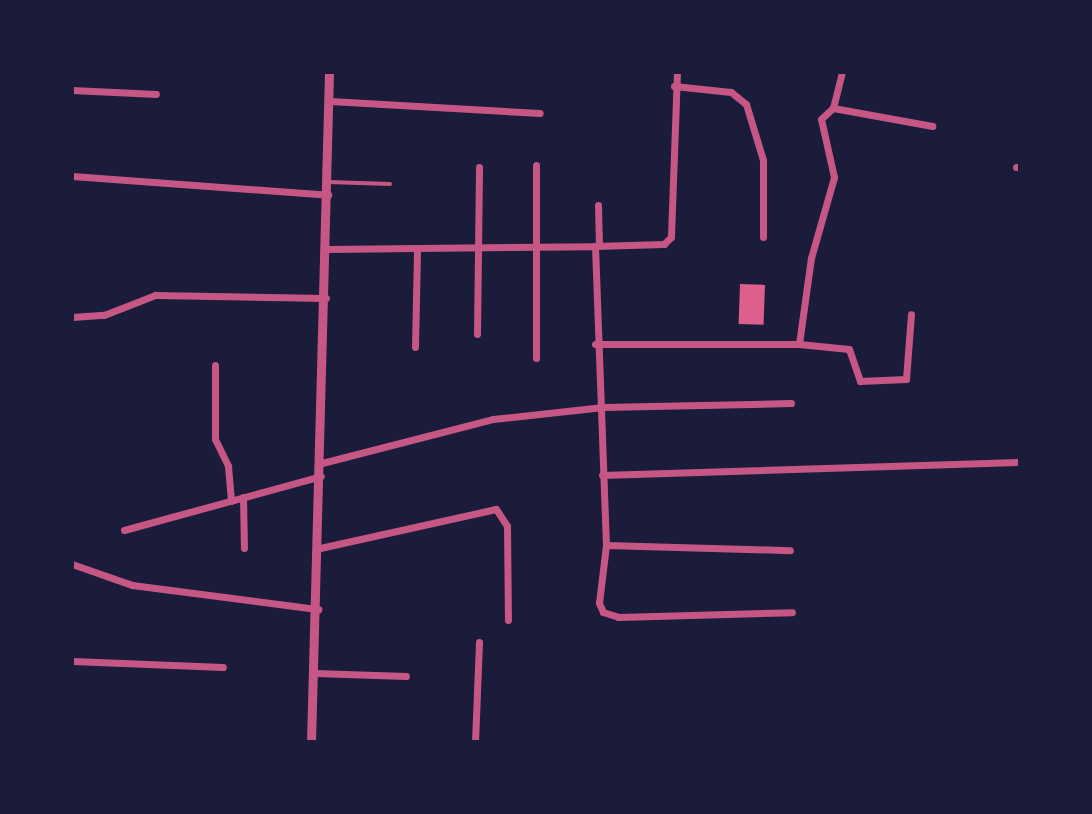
<!DOCTYPE html>
<html>
<head>
<meta charset="utf-8">
<style>
  body { margin:0 }
  #map { position:relative; width:1092px; height:814px; overflow:hidden; background:#1b1b3a; font-family:Raleway,sans-serif }
  div>[style] { position:absolute }
  .building>* { inset:0; background:#dd5f8e; transform-origin:0 0 }
  .service>* { height:3.5px; margin:-1.75px; padding:0 1.75px; transform-origin:1.75px; border-radius:1.75px; background:#c65784 }
  .minor>* { height:7px; margin:-3.5px; padding:0 3.5px; transform-origin:3.5px; border-radius:3.5px; background:#c65784 }
  .tertiary>* { height:9px; margin:-4.5px; padding:0 4.5px; transform-origin:4.5px; border-radius:4.5px; background:#c65784 }
  span { translate:-50% -50%; white-space:nowrap; text-align:center; line-height:1.15; -webkit-text-stroke:7px #1b1b3a; paint-order:stroke }
  .frame { position:absolute; inset:0; border:74px solid #1b1b3a; pointer-events:none }
</style>
</head>
<body>
<div id="map">
  <div class="building">
    <div style="left:740px;top:284px;width:25px;height:40px;rotate:2deg"></div>
  </div>
  <div class="service">
    <div style="left:328px;top:182px;width:62px;rotate:1.8deg"></div>
  </div>
  <div class="minor">
    <div style="left:677px;top:72px;width:165px;rotate:92.1deg"></div>
    <div style="left:671px;top:237px;width:10px;rotate:135deg"></div>
    <div style="left:664px;top:244px;width:69px;rotate:178.3deg"></div>
    <div style="left:595px;top:246px;width:299px;rotate:87.9deg"></div>
    <div style="left:606px;top:545px;width:58px;rotate:96.9deg"></div>
    <div style="left:599px;top:603px;width:10px;rotate:66deg"></div>
    <div style="left:603px;top:612px;width:16px;rotate:18deg"></div>
    <div style="left:618px;top:617px;width:174px;rotate:-1.6deg"></div>
    <div style="left:842px;top:72px;width:37px;rotate:104deg"></div>
    <div style="left:833px;top:108px;width:101px;rotate:10.3deg"></div>
    <div style="left:674px;top:86px;width:57px;rotate:6deg"></div>
    <div style="left:731px;top:92px;width:19px;rotate:39deg"></div>
    <div style="left:746px;top:104px;width:59px;rotate:73.1deg"></div>
    <div style="left:763px;top:160px;width:77px;rotate:90deg"></div>
    <div style="left:72px;top:90px;width:84px;rotate:2.7deg"></div>
    <div style="left:330px;top:101px;width:210px;rotate:3.3deg"></div>
    <div style="left:1016px;top:167px;width:4px"></div>
    <div style="left:72px;top:176px;width:257px;rotate:4.2deg"></div>
    <div style="left:598px;top:205px;width:40px;rotate:88.6deg"></div>
    <div style="left:327px;top:249px;width:268px;rotate:-0.6deg"></div>
    <div style="left:72px;top:317px;width:32px;rotate:-4deg"></div>
    <div style="left:104px;top:315px;width:55px;rotate:-21.4deg"></div>
    <div style="left:155px;top:295px;width:171px;rotate:1deg"></div>
    <div style="left:477px;top:334px;width:167px;rotate:-89.3deg"></div>
    <div style="left:595px;top:344px;width:204px"></div>
    <div style="left:799px;top:344px;width:87px;rotate:-82.1deg"></div>
    <div style="left:811px;top:258px;width:84px;rotate:-74.1deg"></div>
    <div style="left:834px;top:177px;width:59px;rotate:-102.6deg"></div>
    <div style="left:821px;top:119px;width:16px;rotate:-43deg"></div>
    <div style="left:799px;top:344px;width:50px;rotate:5.7deg"></div>
    <div style="left:849px;top:349px;width:34px;rotate:71deg"></div>
    <div style="left:860px;top:381px;width:46px;rotate:-2.5deg"></div>
    <div style="left:906px;top:379px;width:65px;rotate:-85.6deg"></div>
    <div style="left:415px;top:347px;width:97px;rotate:-88.8deg"></div>
    <div style="left:536px;top:358px;width:193px;rotate:-90deg"></div>
    <div style="left:215px;top:365px;width:74px;rotate:90deg"></div>
    <div style="left:215px;top:439px;width:30px;rotate:64deg"></div>
    <div style="left:228px;top:466px;width:35px;rotate:85deg"></div>
    <div style="left:322px;top:463px;width:177px;rotate:-14.4deg"></div>
    <div style="left:493px;top:419px;width:111px;rotate:-6.2deg"></div>
    <div style="left:603px;top:407px;width:188px;rotate:-1.2deg"></div>
    <div style="left:602px;top:475px;width:418px;rotate:-1.8deg"></div>
    <div style="left:243px;top:497px;width:51px;rotate:88.9deg"></div>
    <div style="left:124px;top:530px;width:204px;rotate:-15.3deg"></div>
    <div style="left:606px;top:545px;width:184px;rotate:1.6deg"></div>
    <div style="left:320px;top:548px;width:180px;rotate:-12.5deg"></div>
    <div style="left:496px;top:509px;width:20px;rotate:57deg"></div>
    <div style="left:507px;top:526px;width:94px;rotate:89.4deg"></div>
    <div style="left:72px;top:564px;width:64px;rotate:19.3deg"></div>
    <div style="left:132px;top:585px;width:188px;rotate:7.4deg"></div>
    <div style="left:72px;top:661px;width:151px;rotate:2.3deg"></div>
    <div style="left:315px;top:673px;width:91px;rotate:1.9deg"></div>
    <div style="left:475px;top:742px;width:100px;rotate:-87.7deg"></div>
  </div>
  <div class="tertiary">
    <div style="left:311px;top:742px;width:670px;rotate:-88.46deg"></div>
  </div>
  <div class="frame"></div>
</div>
</body>
</html>
